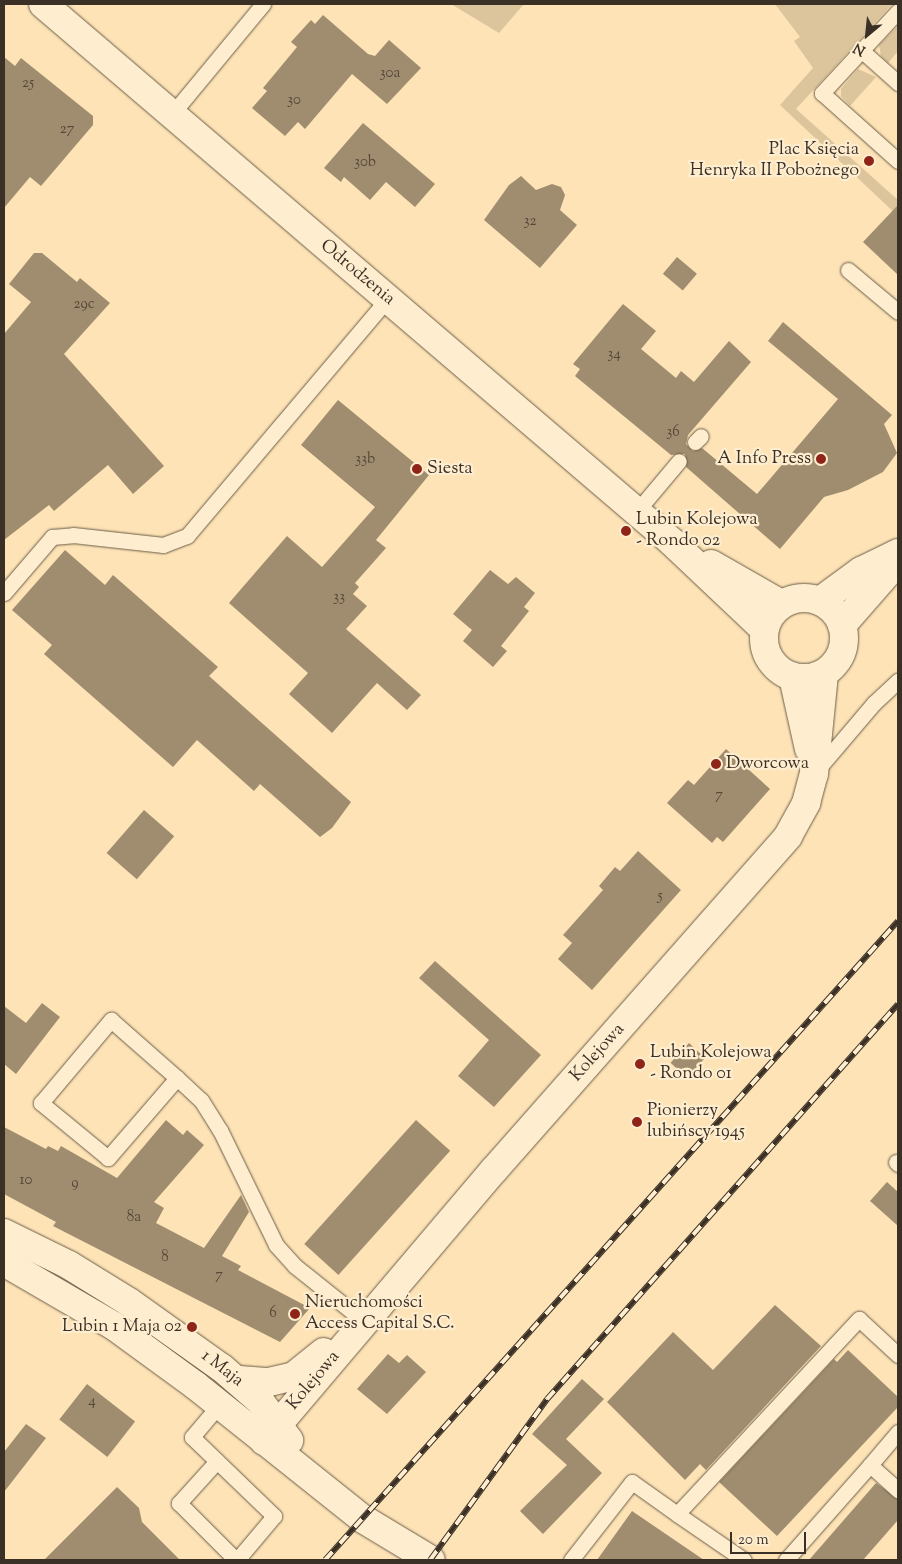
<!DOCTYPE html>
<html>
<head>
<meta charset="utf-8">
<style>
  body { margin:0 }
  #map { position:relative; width:902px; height:1564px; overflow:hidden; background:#fde3b5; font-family:"Sorts Mill Goudy",serif }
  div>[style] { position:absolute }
  .green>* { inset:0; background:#dcc59d }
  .building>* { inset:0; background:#a08d70; transform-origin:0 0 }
  .roads { filter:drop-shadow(0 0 1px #6c5d4a) drop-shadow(0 0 1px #6c5d4a) }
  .lane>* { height:15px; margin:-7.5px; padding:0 7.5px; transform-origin:7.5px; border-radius:7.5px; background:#feedcf }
  .secondary>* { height:28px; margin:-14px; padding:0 14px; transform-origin:14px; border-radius:14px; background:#feedcf }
  .secondary>.ring { margin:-14px; padding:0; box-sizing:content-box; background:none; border:28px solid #feedcf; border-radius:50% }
  .rail>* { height:5.5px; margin-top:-2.75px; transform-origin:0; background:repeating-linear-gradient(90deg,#feedcf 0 11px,#3b3026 0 22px); box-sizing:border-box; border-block:1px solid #3b3026 }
  .dots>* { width:14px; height:14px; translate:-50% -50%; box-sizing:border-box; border:2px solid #feedcf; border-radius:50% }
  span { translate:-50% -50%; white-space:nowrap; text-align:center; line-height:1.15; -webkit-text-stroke:4.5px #feedcf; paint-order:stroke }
  .number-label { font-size:15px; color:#544738 }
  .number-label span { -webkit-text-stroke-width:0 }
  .poi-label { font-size:18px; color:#3b3026 }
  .right { translate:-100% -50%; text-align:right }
  .left { translate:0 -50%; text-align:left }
  .street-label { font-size:18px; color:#3b3026 }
  .frame { position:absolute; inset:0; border:5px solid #3b3026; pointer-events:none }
  .north { position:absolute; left:842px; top:10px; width:50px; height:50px; -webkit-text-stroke:4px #feedcf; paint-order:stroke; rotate:208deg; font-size:14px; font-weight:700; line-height:20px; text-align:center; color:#3b3026 }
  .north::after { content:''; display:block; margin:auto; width:18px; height:22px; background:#3b3026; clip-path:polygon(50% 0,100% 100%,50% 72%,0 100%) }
  .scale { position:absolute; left:730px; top:1532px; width:76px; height:22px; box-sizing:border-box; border:2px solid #3b3026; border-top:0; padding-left:6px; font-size:15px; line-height:18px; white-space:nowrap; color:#3b3026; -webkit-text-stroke:4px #feedcf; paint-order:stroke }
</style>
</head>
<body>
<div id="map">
  <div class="green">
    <div style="clip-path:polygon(451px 4px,524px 4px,499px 33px)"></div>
    <div style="clip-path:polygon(775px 4px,892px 4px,796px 109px,898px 200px,898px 216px,780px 105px,813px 68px,794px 41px,800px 37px)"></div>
    <div style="clip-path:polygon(898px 26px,898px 51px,888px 63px,881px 56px,879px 45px)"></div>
    <div style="clip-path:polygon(858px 69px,876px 77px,850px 106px,841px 96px,841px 89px)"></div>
  </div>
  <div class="building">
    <div style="clip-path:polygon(323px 15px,368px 54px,375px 56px,389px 40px,421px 68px,387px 104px,352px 74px,305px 129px,298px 122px,285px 136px,252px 108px,267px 91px,263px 88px,297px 47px,291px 42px,311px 20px,315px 24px)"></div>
    <div style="clip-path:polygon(4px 57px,15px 66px,21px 58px,93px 116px,93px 125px,41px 186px,30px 177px,4px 208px)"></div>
    <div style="clip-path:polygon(363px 123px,435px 184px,415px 207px,386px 182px,370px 200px,344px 177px,341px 182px,324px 168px)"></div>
    <div style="clip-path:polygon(521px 176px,536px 190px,552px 184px,561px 187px,565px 195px,560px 210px,577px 225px,540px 268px,484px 220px,509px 185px)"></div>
    <div style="clip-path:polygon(898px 205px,898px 275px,863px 242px)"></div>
    <div style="clip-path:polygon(34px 253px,42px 253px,77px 282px,80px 278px,110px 303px,64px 354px,164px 466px,133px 494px,108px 465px,54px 511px,49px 505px,4px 540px,4px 334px,31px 302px,9px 284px)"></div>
    <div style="left:677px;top:257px;width:26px;height:22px;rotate:40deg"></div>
    <div style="clip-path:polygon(623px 304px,656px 331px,641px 349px,676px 378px,681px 371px,694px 382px,729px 341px,751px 362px,688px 435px,686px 444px,693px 451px,702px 448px,757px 494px,838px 399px,768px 341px,783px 322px,892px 415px,884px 424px,897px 453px,883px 472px,848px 490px,824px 497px,780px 549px,686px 467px,685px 454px,671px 455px,575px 376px,580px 369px,573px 364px)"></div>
    <div style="clip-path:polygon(338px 400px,429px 475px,376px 540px,386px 548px,355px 583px,359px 587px,353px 594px,367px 606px,346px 629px,421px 695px,407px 710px,377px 683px,332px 733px,289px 694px,308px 673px,229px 603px,287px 536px,322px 567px,375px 507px,301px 445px)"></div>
    <div style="clip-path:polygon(65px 550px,105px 585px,113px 575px,218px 667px,209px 676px,351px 802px,332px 828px,320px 837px,260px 784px,254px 791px,197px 740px,173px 767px,44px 654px,52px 645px,12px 610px)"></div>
    <div style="clip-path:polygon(490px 570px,508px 584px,516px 577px,535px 593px,524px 607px,529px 611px,501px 646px,507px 651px,493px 667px,463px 641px,472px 630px,453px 614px)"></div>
    <div style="clip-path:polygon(726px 749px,770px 789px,723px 842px,717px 837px,712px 843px,667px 803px,688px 780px,694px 785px)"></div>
    <div style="left:144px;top:810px;width:40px;height:57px;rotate:41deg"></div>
    <div style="clip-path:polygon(638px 851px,681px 890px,592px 990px,558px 959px,572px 943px,563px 935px,603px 890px,599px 886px,615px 867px,620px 871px)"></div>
    <div style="clip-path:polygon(435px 961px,541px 1055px,494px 1107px,458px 1076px,489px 1040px,419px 978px)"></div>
    <div style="clip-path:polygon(42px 1003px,60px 1017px,16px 1074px,4px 1064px,4px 1006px,26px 1023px)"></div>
    <div style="left:689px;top:1043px;width:22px;height:27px;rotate:43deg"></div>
    <div style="clip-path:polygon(166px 1120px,183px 1135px,187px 1130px,204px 1145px,154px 1202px,164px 1208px,156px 1223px,204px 1248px,241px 1195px,249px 1212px,222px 1256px,241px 1266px,238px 1270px,310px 1308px,280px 1342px,53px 1226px,56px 1222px,4px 1194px,4px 1127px,46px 1149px,48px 1146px,58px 1151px,61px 1146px,117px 1178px)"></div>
    <div style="left:416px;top:1120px;width:46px;height:167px;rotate:42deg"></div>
    <div style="clip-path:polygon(887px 1182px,898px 1192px,898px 1226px,870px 1201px)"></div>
    <div style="clip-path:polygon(775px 1305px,821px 1346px,706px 1470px,700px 1464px,685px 1480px,607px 1402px,673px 1332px,713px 1370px)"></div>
    <div style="clip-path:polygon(848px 1350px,898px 1397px,898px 1407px,777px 1536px,719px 1482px,834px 1359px,837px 1362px)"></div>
    <div style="clip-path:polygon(388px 1354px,399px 1363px,407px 1355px,426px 1372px,387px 1414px,357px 1389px)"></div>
    <div style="clip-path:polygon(582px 1379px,604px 1399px,566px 1439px,602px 1473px,543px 1534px,520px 1511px,567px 1465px,532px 1434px)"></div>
    <div style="left:87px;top:1384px;width:61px;height:45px;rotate:38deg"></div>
    <div style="clip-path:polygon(26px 1424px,46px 1438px,4px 1492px,4px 1452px)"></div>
    <div style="clip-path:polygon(876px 1483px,898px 1499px,898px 1520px,863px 1560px,809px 1560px)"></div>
    <div style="clip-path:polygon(117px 1487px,139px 1508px,142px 1522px,180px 1560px,44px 1560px)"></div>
    <div style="clip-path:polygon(632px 1511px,704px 1560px,597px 1560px)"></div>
  </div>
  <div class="roads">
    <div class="lane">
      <div style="left:898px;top:11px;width:112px;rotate:132.8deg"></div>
      <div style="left:822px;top:93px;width:102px;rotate:41.8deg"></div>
      <div style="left:861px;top:50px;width:50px;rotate:41.7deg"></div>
      <div style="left:172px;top:114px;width:143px;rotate:-50.4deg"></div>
      <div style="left:848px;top:270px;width:65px;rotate:40deg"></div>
      <div style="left:695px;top:442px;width:8px;rotate:-45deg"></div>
      <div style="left:637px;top:511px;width:65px;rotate:-50deg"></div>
      <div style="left:4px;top:593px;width:74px;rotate:-49.4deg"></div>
      <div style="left:52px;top:537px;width:21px;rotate:-5deg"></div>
      <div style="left:73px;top:535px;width:91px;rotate:6.3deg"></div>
      <div style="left:163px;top:545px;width:26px;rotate:-21deg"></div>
      <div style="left:187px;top:536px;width:310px;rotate:-49.8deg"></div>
      <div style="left:817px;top:770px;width:88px;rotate:-49.6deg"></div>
      <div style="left:874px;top:703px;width:33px;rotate:-43deg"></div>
      <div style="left:177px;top:1078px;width:106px;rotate:130.8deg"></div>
      <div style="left:108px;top:1158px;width:87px;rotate:-140.6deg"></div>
      <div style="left:41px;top:1103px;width:109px;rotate:-49.9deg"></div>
      <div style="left:111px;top:1020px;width:88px;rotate:41.3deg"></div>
      <div style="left:177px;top:1078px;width:33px;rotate:43deg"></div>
      <div style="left:201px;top:1100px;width:36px;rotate:58deg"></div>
      <div style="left:220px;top:1130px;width:128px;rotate:64deg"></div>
      <div style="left:276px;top:1245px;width:28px;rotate:48deg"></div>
      <div style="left:295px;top:1266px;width:88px;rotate:38.6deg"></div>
      <div style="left:896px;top:1162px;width:3px;rotate:45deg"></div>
      <div style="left:219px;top:1405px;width:42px;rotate:130.2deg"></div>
      <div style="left:192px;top:1437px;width:114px;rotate:43.9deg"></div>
      <div style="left:274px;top:1516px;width:57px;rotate:130.1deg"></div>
      <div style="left:898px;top:1432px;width:43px;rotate:130.3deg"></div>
      <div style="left:870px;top:1465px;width:38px;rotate:42deg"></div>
      <div style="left:217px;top:1461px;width:57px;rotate:132.1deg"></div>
      <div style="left:179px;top:1503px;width:81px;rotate:45deg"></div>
      <div style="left:677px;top:1514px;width:81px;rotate:34.5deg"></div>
      <div style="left:571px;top:1560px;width:99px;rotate:-52deg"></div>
      <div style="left:632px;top:1482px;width:55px;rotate:35.4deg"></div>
      <div style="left:677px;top:1514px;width:267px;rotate:-47deg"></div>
      <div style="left:859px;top:1319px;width:53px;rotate:42.7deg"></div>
      <div style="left:786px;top:1560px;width:127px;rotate:-48.5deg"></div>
    </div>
    <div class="secondary">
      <div style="left:43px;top:4px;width:828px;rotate:40.54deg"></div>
      <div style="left:672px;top:542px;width:127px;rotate:43.4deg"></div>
      <div style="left:711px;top:564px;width:81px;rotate:29.7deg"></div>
      <div class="ring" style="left:764px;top:598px;width:52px;height:52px"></div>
      <div style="left:820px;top:601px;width:51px;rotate:-36.2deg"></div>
      <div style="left:861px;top:571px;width:41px;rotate:-25.9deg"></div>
      <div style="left:842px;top:625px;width:85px;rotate:-48.8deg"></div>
      <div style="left:793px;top:677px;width:74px;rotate:77.5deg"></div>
      <div style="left:4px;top:1233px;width:72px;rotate:26.2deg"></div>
      <div style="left:69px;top:1265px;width:70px;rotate:31.7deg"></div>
      <div style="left:129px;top:1302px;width:114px;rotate:35.4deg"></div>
      <div style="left:222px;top:1368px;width:50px;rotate:41deg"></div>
      <div style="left:260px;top:1401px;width:49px;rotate:53.4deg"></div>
      <div style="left:4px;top:1262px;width:127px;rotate:30.2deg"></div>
      <div style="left:114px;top:1326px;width:100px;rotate:36.1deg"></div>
      <div style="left:195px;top:1385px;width:215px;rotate:38.6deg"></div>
      <div style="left:363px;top:1519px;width:79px;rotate:31.1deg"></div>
      <div style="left:239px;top:1380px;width:30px;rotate:4deg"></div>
      <div style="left:269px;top:1382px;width:26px;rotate:-13deg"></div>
      <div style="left:294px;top:1376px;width:38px;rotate:-39deg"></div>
      <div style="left:264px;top:1441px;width:355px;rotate:-49.7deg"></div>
      <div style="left:494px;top:1170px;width:445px;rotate:-48.6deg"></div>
      <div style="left:788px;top:836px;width:38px;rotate:-61deg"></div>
      <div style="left:806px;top:803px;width:30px;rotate:-75deg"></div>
      <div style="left:814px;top:774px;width:101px;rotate:-84.3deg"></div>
    </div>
  </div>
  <div class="rail">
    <div style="left:325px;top:1560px;width:858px;rotate:-48.12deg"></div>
    <div style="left:430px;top:1560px;width:199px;rotate:-54deg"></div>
    <div style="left:547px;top:1399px;width:528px;rotate:-48.38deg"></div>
  </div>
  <div class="dots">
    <div style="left:869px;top:161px;background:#8f2418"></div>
    <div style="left:821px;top:459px;background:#8f2418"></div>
    <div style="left:417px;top:469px;background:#8f2418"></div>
    <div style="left:626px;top:531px;background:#8f2418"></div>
    <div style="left:716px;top:764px;background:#8f2418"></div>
    <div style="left:640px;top:1064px;background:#8f2418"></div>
    <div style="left:637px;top:1122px;background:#8f2418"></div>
    <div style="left:295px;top:1314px;background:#8f2418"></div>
    <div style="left:192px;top:1327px;background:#8f2418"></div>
  </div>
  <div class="number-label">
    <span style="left:390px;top:74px">30a</span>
    <span style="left:28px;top:84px">25</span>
    <span style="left:294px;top:101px">30</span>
    <span style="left:67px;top:130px">27</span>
    <span style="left:365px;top:163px">30b</span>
    <span style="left:530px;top:222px">32</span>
    <span style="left:84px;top:305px">29c</span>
    <span style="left:614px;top:355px">34</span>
    <span style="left:673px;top:433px">36</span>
    <span style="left:365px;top:460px">33b</span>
    <span style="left:339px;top:598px">33</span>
    <span style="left:719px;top:796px">7</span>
    <span style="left:660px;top:897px">5</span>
    <span style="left:26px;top:1181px">10</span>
    <span style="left:75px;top:1184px">9</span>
    <span style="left:134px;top:1218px">8a</span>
    <span style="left:165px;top:1258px">8</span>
    <span style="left:219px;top:1276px">7</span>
    <span style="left:273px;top:1314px">6</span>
    <span style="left:92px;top:1402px">4</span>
  </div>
  <div class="poi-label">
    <span class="right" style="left:859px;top:161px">Plac Księcia<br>Henryka II Pobożnego</span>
    <span class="right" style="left:811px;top:459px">A Info Press</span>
    <span class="left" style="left:427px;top:469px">Siesta</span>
    <span class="left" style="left:636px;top:531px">Lubin Kolejowa<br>- Rondo 02</span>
    <span class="left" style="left:726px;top:764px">Dworcowa</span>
    <span class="left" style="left:650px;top:1064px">Lubin Kolejowa<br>- Rondo 01</span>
    <span class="left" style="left:647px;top:1122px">Pionierzy<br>lubińscy 1945</span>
    <span class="left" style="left:305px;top:1314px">Nieruchomości<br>Access Capital S.C.</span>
    <span class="right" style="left:182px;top:1327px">Lubin 1 Maja 02</span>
  </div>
  <div class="street-label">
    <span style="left:357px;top:273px;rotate:40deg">Odrodzenia</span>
    <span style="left:598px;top:1053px;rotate:-48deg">Kolejowa</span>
    <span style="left:222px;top:1369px;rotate:38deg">1 Maja</span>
    <span style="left:314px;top:1381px;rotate:-50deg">Kolejowa</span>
  </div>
  <div class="frame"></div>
  <div class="north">N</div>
  <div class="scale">20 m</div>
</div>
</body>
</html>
